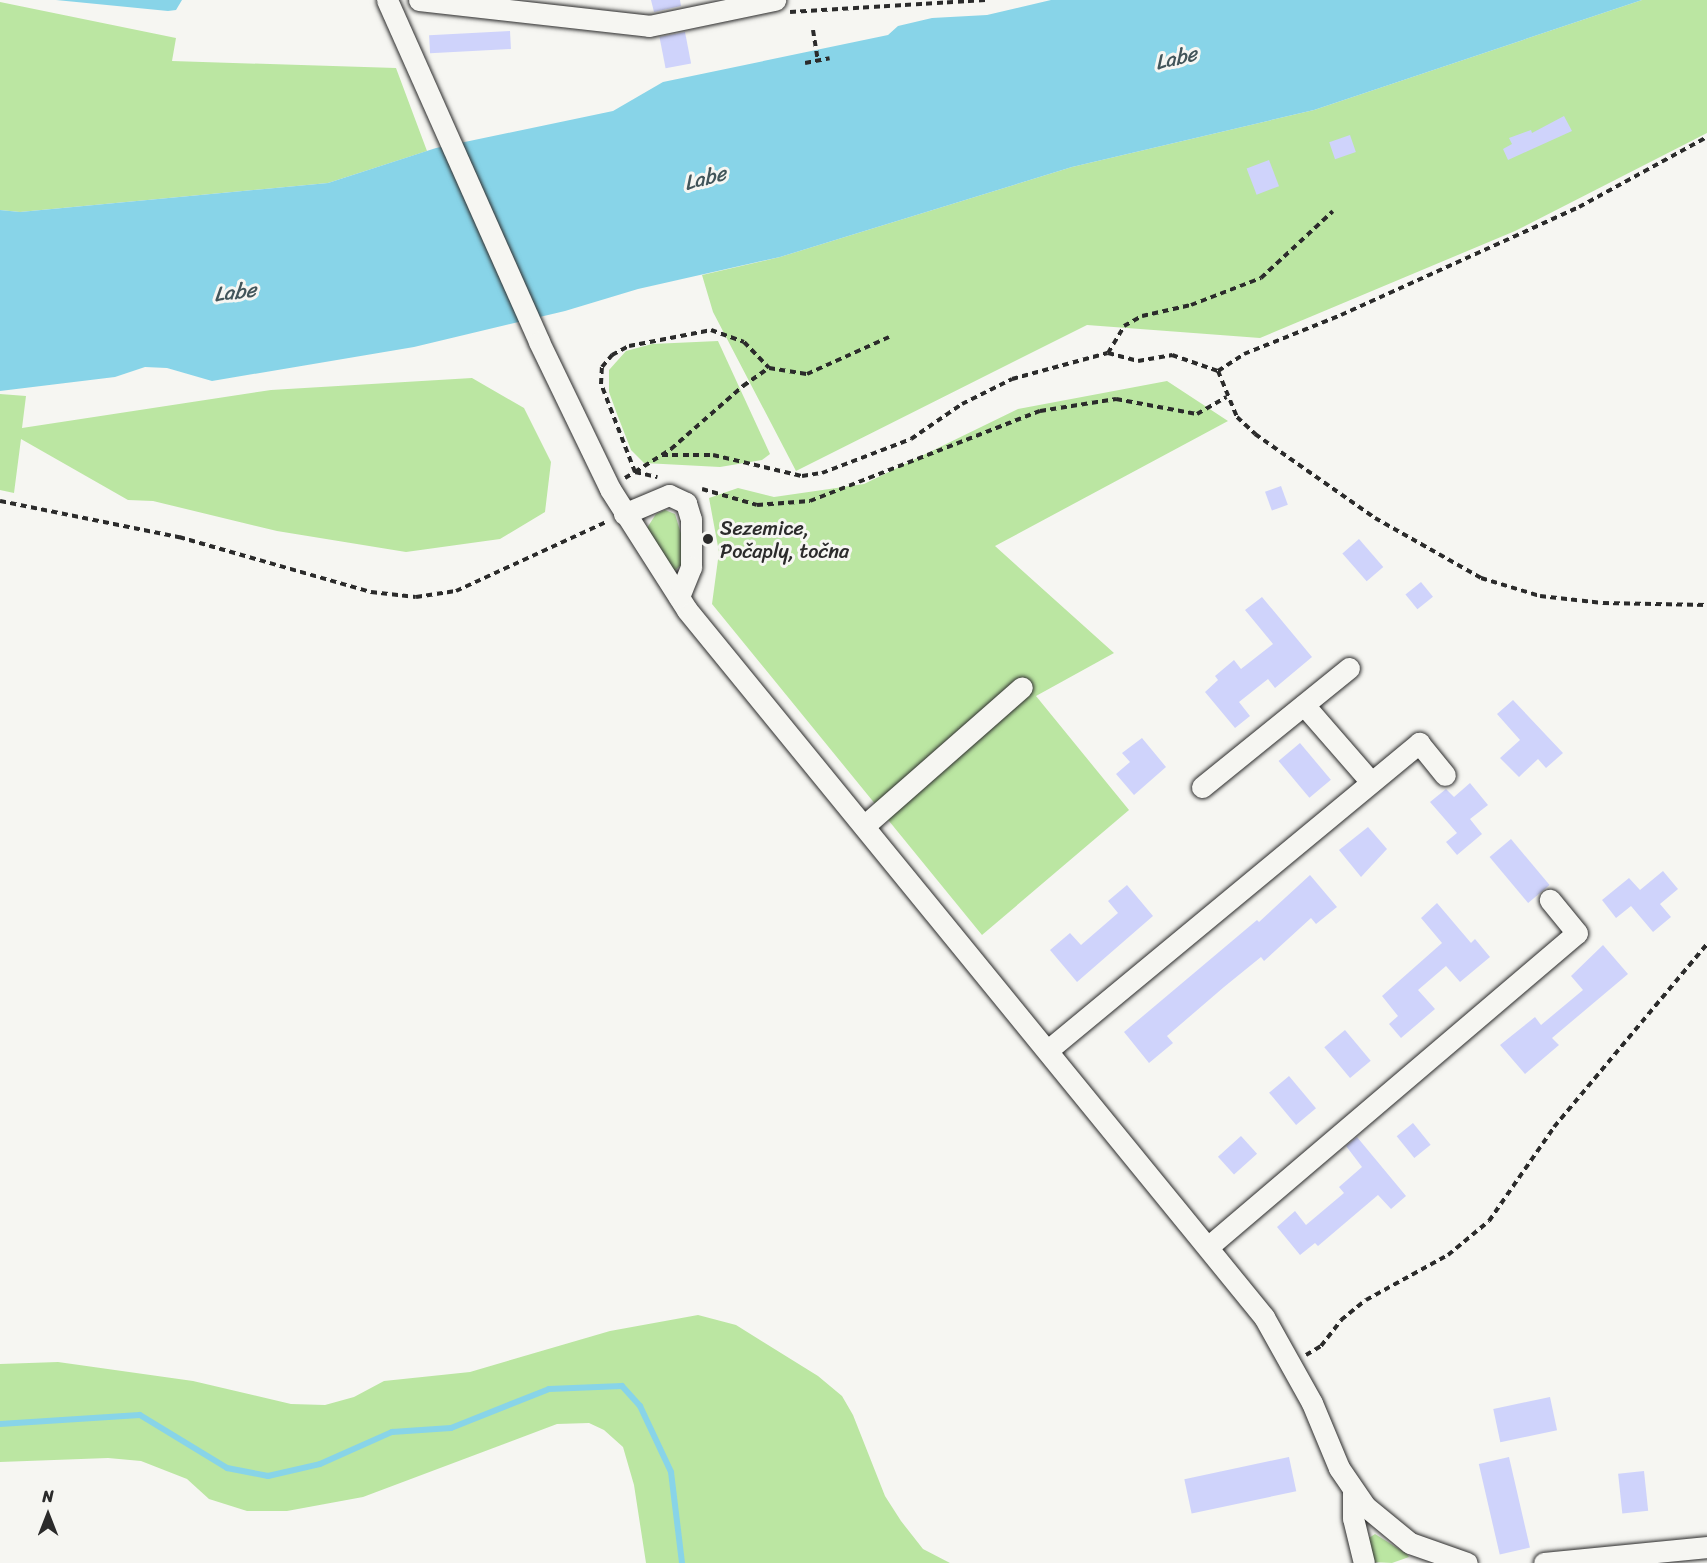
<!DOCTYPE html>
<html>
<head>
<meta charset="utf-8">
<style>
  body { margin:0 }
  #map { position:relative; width:1707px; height:1563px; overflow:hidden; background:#f6f6f2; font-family:Sriracha,sans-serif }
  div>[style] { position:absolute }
  .green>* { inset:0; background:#bbe6a2 }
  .water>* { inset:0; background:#88d4e8 }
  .stream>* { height:6px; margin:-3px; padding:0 3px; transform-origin:3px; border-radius:3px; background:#88d4e8 }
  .building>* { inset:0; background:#cfd3fb; transform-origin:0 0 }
  .path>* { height:4px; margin-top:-2px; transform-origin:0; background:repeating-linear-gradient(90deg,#2b2b2b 0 6px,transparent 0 10.5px) }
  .roads { filter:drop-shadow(0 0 2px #2b2b2b) drop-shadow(0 0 2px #2b2b2b) }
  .minor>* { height:21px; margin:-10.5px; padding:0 10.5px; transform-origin:10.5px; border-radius:10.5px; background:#f6f6f2 }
  .dots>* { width:16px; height:16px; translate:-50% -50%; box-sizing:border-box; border:3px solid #f6f6f2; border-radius:50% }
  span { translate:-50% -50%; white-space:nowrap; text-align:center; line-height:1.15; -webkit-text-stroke:6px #f6f6f2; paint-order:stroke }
  .poi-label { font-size:20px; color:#2b2b2b }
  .left { translate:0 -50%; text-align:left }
  .water-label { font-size:21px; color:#42555a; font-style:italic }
  .north { position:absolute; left:18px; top:1485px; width:60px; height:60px; -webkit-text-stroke:4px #f6f6f2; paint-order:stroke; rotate:0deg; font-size:16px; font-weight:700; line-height:24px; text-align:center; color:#2b2b2b }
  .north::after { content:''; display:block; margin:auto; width:21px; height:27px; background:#2b2b2b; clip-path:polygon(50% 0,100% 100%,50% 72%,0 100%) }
</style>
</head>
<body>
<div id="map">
  <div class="green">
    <div style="clip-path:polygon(1642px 0,1707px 0,1707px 133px,1515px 231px,1260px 338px,1087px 325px,796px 471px,713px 312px,702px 275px,780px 257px,1072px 167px,1314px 110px)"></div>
    <div style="clip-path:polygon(0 2px,176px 38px,172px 61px,396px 68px,427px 151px,328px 183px,20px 212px,0 210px)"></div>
    <div style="clip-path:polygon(718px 341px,770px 454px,762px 460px,720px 467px,644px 463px,631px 450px,617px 414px,609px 392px,609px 370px,626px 351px,652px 344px)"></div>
    <div style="clip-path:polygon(472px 378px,524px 408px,551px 462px,545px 512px,500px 539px,406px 552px,277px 531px,153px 501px,128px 500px,21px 439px,14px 493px,0 490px,0 394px,26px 396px,22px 428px,271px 390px)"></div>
    <div style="clip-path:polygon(1167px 381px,1228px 421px,995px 546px,1114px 653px,1036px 696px,1129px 810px,982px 935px,712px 604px,719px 552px,709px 498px,738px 488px,774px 497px,864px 484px,1018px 409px)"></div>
    <div style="clip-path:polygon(665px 510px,675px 514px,682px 537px,681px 565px,672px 573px,647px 528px,656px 514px)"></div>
    <div style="clip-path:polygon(698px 1315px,736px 1325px,818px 1376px,842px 1396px,853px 1415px,885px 1496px,901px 1521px,923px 1549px,950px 1563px,646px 1563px,634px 1485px,623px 1447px,604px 1430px,589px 1423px,557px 1424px,363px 1497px,287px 1511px,247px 1511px,209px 1499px,187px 1479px,141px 1461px,108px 1458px,0 1462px,0 1364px,58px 1362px,193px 1381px,291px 1404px,325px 1405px,354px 1397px,384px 1381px,470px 1372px,610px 1331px)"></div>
    <div style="clip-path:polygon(1375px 1534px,1407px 1554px,1409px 1557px,1392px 1563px,1373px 1562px,1369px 1538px)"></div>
  </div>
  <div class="water">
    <div style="clip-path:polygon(56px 0,182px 0,176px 10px,168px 11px)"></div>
    <div style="clip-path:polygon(1051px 0,1642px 0,1314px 110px,1072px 167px,780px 257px,638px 289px,565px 311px,414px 347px,212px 381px,167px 368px,145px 367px,115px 377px,0 391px,0 210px,20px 212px,328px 183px,436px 148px,613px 111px,663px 82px,888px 35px,898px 26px,932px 18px,987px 15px)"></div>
  </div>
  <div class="stream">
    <div style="left:0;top:1424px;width:140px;rotate:-3.7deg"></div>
    <div style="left:140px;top:1415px;width:102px;rotate:31.3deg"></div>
    <div style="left:227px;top:1468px;width:42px;rotate:11deg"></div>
    <div style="left:268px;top:1476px;width:53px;rotate:-13deg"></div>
    <div style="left:320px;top:1464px;width:79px;rotate:-24deg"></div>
    <div style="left:392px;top:1432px;width:59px;rotate:-3.9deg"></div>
    <div style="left:451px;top:1428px;width:105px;rotate:-21.7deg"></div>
    <div style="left:549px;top:1389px;width:73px;rotate:-2.4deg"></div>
    <div style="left:622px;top:1386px;width:27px;rotate:48deg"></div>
    <div style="left:640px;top:1406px;width:73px;rotate:64.8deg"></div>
    <div style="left:671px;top:1472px;width:92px;rotate:83.1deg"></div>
  </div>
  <div class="building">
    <div style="clip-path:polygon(651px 0,680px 0,681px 6px,654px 12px)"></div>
    <div style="left:510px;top:31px;width:18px;height:81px;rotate:87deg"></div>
    <div style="left:685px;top:32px;width:32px;height:26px;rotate:79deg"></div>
    <div style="clip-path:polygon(1564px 116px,1572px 131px,1508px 160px,1503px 149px,1512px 144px,1509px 138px,1531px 130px,1532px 133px)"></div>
    <div style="left:1350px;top:135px;width:18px;height:22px;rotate:71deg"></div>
    <div style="left:1269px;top:160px;width:28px;height:24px;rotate:69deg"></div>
    <div style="left:1281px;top:486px;width:20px;height:17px;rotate:70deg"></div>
    <div style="left:1359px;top:539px;width:37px;height:22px;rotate:49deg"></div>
    <div style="left:1421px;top:582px;width:19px;height:20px;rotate:51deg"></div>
    <div style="clip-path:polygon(1262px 597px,1312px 657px,1275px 688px,1268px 679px,1239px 702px,1250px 716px,1235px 728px,1205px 692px,1218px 680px,1215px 676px,1234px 660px,1241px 669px,1273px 644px,1245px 610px)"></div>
    <div style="clip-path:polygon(1513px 700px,1563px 753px,1546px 768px,1538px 759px,1519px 777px,1500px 758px,1520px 740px,1497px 714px)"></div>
    <div style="clip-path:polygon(1142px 738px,1166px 767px,1134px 795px,1116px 774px,1130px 762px,1122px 753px)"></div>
    <div style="left:1300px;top:743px;width:48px;height:28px;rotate:50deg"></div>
    <div style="clip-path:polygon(1470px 783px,1488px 805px,1470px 819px,1482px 834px,1457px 855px,1446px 842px,1457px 833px,1430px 802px,1446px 789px,1454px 797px)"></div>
    <div style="clip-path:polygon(1368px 827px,1387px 849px,1361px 877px,1339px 850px)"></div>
    <div style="left:1511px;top:839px;width:60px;height:28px;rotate:50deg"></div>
    <div style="clip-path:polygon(1663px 871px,1678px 889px,1660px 904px,1671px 917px,1653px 932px,1631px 906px,1616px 918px,1602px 900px,1629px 878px,1640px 890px)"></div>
    <div style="clip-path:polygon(1310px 875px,1337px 907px,1316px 924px,1311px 918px,1264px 961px,1261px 957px,1224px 987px,1167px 1036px,1173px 1043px,1149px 1063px,1124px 1032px,1257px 920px,1259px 922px)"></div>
    <div style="clip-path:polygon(1127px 885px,1153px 916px,1077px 982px,1050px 950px,1070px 933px,1081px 945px,1118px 913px,1108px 901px)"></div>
    <div style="clip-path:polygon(1437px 903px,1471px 943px,1475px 939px,1490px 957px,1460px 982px,1446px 966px,1418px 990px,1435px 1009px,1401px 1038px,1389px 1024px,1398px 1016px,1382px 996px,1442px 943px,1421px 918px)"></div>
    <div style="clip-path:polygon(1603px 945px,1628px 974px,1552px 1038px,1559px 1045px,1525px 1074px,1500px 1045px,1535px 1017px,1541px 1025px,1583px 990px,1571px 976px)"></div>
    <div style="left:1345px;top:1030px;width:40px;height:27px;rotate:50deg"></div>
    <div style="left:1289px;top:1076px;width:42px;height:26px;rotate:50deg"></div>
    <div style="left:1413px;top:1123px;width:28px;height:21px;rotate:51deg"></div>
    <div style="left:1241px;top:1136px;width:24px;height:31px;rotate:48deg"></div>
    <div style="clip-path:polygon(1357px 1137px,1406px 1196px,1391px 1209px,1378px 1195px,1318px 1246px,1315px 1243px,1300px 1255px,1277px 1227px,1295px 1211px,1306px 1225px,1344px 1193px,1339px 1187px,1362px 1167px,1346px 1146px)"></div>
    <div style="left:1550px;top:1397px;width:34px;height:58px;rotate:78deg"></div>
    <div style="left:1289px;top:1457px;width:35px;height:107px;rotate:78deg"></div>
    <div style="left:1509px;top:1457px;width:93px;height:31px;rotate:77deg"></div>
    <div style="left:1644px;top:1471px;width:40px;height:26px;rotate:84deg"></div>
  </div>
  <div class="path">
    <div style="left:790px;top:12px;width:196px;rotate:-3.5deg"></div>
    <div style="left:813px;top:30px;width:30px;rotate:81deg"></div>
    <div style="left:805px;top:63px;width:25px;rotate:-11deg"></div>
    <div style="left:1108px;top:353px;width:31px;rotate:-59deg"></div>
    <div style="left:1124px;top:326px;width:21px;rotate:-29deg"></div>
    <div style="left:1142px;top:316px;width:50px;rotate:-12.7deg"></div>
    <div style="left:1191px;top:305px;width:75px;rotate:-21.1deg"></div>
    <div style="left:1261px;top:278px;width:98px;rotate:-42.9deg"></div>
    <div style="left:1218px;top:371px;width:31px;rotate:-33deg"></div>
    <div style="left:1244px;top:354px;width:105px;rotate:-21.9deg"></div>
    <div style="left:1341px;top:315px;width:261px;rotate:-24.4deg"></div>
    <div style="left:1579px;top:207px;width:146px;rotate:-28.7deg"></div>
    <div style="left:662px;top:455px;width:51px"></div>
    <div style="left:713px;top:455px;width:91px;rotate:13.3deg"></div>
    <div style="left:802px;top:476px;width:20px;rotate:-9deg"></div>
    <div style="left:822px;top:473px;width:95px;rotate:-20.9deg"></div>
    <div style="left:911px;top:439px;width:62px;rotate:-34.5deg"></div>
    <div style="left:962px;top:404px;width:56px;rotate:-26.6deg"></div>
    <div style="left:1012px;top:379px;width:99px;rotate:-15.2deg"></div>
    <div style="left:1108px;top:353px;width:31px;rotate:15deg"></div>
    <div style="left:1138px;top:361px;width:35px;rotate:-10deg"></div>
    <div style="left:1172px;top:355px;width:49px;rotate:19.2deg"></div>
    <div style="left:1218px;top:371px;width:50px;rotate:67.6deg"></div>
    <div style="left:1237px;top:417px;width:25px;rotate:43deg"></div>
    <div style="left:1255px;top:434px;width:146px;rotate:35deg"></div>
    <div style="left:1375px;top:518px;width:122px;rotate:29.5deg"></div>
    <div style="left:1481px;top:578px;width:62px;rotate:17deg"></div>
    <div style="left:1540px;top:596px;width:63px;rotate:6.3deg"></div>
    <div style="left:1603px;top:603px;width:104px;rotate:1.1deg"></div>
    <div style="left:635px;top:472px;width:23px;rotate:13deg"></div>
    <div style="left:635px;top:472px;width:43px;rotate:-32.6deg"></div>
    <div style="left:671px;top:449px;width:96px;rotate:-41.2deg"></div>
    <div style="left:743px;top:386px;width:32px;rotate:-35deg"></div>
    <div style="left:625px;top:478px;width:12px;rotate:-31deg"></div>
    <div style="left:635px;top:472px;width:94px;rotate:-111.1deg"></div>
    <div style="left:601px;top:384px;width:17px;rotate:-87deg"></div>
    <div style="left:602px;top:367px;width:16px;rotate:-50deg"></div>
    <div style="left:612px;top:355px;width:19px;rotate:-28deg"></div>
    <div style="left:629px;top:346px;width:84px;rotate:-11deg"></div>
    <div style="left:711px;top:330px;width:35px;rotate:20deg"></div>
    <div style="left:744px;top:342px;width:36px;rotate:46deg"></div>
    <div style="left:769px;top:368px;width:38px;rotate:9deg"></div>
    <div style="left:807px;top:374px;width:90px;rotate:-24.3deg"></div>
    <div style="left:702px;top:489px;width:57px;rotate:16.2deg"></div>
    <div style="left:757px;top:505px;width:53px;rotate:-4.3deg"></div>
    <div style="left:810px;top:501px;width:247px;rotate:-21.4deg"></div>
    <div style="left:1040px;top:411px;width:77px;rotate:-9deg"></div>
    <div style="left:1116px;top:399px;width:82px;rotate:10.5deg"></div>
    <div style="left:1197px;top:414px;width:34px;rotate:-30deg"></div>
    <div style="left:0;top:501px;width:183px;rotate:11.4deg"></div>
    <div style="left:179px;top:537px;width:200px;rotate:16deg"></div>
    <div style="left:371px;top:592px;width:45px;rotate:6.3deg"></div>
    <div style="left:416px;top:597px;width:40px;rotate:-8.5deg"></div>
    <div style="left:456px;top:591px;width:167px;rotate:-24.7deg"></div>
    <div style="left:1306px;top:1355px;width:17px;rotate:-31deg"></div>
    <div style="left:1321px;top:1346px;width:33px;rotate:-52deg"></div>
    <div style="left:1341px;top:1320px;width:32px;rotate:-39deg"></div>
    <div style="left:1366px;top:1300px;width:94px;rotate:-28.8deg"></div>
    <div style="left:1448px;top:1255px;width:53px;rotate:-39.7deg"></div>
    <div style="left:1489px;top:1221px;width:114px;rotate:-55.3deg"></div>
    <div style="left:1554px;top:1127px;width:239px;rotate:-50.1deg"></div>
  </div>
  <div class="roads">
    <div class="minor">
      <div style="left:387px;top:0;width:374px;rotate:66deg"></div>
      <div style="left:539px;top:342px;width:163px;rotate:64.2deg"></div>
      <div style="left:610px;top:489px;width:143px;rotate:57.5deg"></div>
      <div style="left:687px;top:610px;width:913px;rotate:50.78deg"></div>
      <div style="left:1264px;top:1317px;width:98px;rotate:60.8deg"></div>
      <div style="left:1312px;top:1403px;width:70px;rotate:67.4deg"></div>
      <div style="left:1339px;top:1468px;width:46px;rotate:55.6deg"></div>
      <div style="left:1365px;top:1506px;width:58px;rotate:39.4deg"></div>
      <div style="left:1410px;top:1543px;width:60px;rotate:19.3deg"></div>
      <div style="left:419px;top:0;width:231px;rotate:6.4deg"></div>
      <div style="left:649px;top:26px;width:129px;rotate:-11.7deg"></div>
      <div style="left:624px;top:514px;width:49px;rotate:-22.9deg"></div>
      <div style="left:669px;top:495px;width:19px;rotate:25deg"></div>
      <div style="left:686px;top:503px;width:17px;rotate:73deg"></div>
      <div style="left:691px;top:519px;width:48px;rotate:90deg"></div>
      <div style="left:691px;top:567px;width:32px;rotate:112deg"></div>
      <div style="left:1304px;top:705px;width:102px;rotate:49deg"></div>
      <div style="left:1202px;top:787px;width:189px;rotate:-39deg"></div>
      <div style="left:864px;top:826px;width:210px;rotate:-41.3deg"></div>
      <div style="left:1048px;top:1050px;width:482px;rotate:-39.6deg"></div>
      <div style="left:1419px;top:743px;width:41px;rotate:50.9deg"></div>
      <div style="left:1209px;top:1246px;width:483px;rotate:-40.4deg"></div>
      <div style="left:1577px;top:933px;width:43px;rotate:-129.3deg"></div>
      <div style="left:1353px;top:1491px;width:27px;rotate:90deg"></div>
      <div style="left:1353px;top:1518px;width:46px;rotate:76.3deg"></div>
      <div style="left:1544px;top:1563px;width:164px;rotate:-5.6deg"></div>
    </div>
  </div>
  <div class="dots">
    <div style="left:708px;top:539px;background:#2b2b2b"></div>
  </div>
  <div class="poi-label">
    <span class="left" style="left:720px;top:540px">Sezemice,<br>Počaply, točna</span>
  </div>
  <div class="water-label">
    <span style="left:1176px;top:58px;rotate:-14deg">Labe</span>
    <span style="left:705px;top:178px;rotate:-15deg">Labe</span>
    <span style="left:235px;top:292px;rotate:-7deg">Labe</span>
  </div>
  <div class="north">N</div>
</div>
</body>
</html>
